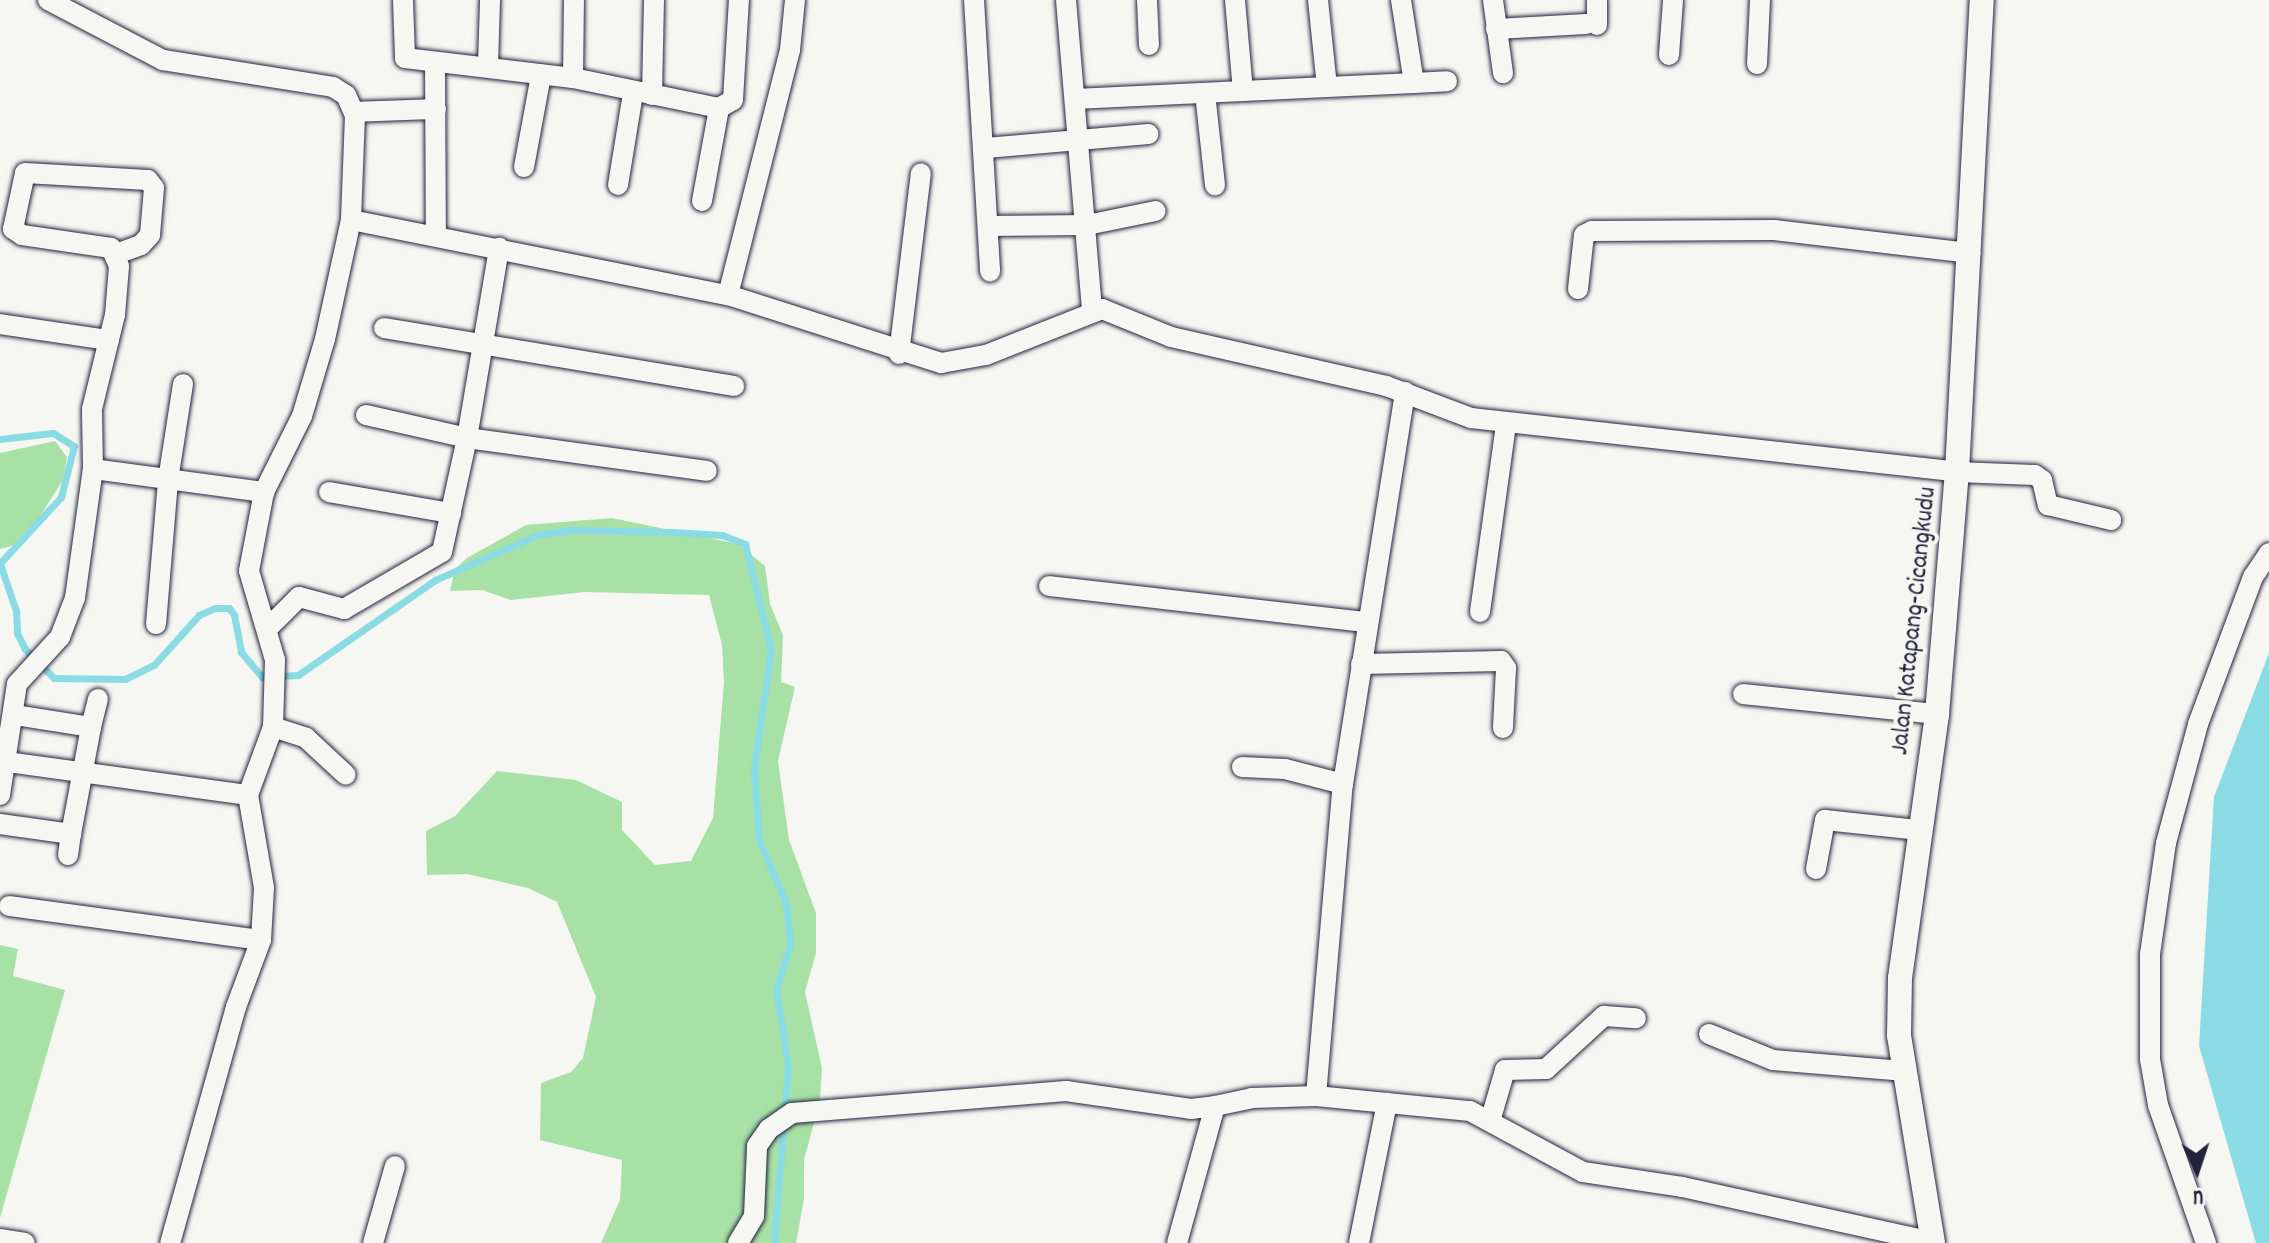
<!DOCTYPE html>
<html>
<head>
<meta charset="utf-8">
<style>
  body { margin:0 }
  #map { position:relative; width:2269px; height:1243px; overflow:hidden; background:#f6f6f2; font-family:Dekko,sans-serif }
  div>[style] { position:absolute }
  .green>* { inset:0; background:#a8e1a6 }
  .water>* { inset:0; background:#8adbe3 }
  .stream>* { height:7px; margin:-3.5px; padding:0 3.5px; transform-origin:3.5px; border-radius:3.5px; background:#8adbe3 }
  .roads { filter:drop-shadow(0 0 2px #22223b) drop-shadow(0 0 2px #22223b) }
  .minor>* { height:20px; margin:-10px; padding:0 10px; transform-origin:10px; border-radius:10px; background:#f6f6f2 }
  .tertiary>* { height:24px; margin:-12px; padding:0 12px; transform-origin:12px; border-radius:12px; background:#f6f6f2 }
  span { translate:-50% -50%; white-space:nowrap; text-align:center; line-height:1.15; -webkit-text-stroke:8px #f6f6f2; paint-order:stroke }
  .street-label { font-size:26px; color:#22223b }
  .north { position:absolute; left:2157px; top:1131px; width:80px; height:80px; -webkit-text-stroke:6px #f6f6f2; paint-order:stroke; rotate:177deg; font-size:22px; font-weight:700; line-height:32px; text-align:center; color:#22223b }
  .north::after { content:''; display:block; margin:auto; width:28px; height:36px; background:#22223b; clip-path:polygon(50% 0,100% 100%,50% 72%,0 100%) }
</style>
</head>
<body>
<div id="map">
  <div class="green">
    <div style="clip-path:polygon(55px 441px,67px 457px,63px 480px,23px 543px,0 549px,0 453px)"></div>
    <div style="clip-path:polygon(612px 518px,738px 544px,765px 566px,770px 604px,783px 635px,781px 682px,795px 687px,778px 761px,789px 840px,816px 913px,816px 953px,805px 992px,822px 1068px,820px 1100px,804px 1160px,804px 1199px,796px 1243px,601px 1243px,620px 1200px,622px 1160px,540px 1140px,541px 1083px,571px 1072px,583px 1058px,596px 997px,557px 902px,528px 888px,467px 874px,427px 875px,426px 831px,455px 816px,497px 771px,576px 780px,622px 802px,622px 830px,655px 865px,691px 861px,713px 818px,724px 682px,722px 645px,709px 595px,584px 592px,511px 600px,482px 590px,450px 591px,455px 569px,467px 558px,526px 525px)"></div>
    <div style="clip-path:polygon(0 945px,18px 949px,13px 976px,65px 990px,0 1218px)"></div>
  </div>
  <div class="water">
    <div style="clip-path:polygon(2269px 653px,2269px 1243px,2256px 1243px,2199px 1046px,2214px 797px)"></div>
  </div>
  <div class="stream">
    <div style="left:0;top:439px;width:53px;rotate:-6.5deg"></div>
    <div style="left:53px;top:433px;width:25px;rotate:32deg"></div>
    <div style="left:74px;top:446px;width:53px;rotate:104.3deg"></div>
    <div style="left:61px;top:497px;width:90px;rotate:132.7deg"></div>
    <div style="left:0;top:564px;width:50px;rotate:71.2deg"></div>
    <div style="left:16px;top:611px;width:22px;rotate:87deg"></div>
    <div style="left:17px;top:633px;width:18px;rotate:63deg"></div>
    <div style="left:25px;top:649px;width:41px;rotate:45deg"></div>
    <div style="left:54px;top:678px;width:71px;rotate:0.8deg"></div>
    <div style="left:125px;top:679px;width:32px;rotate:-26deg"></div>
    <div style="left:154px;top:665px;width:67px;rotate:-48deg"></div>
    <div style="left:199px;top:615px;width:17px;rotate:-24deg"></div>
    <div style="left:215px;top:608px;width:14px"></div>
    <div style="left:229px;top:608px;width:9px;rotate:54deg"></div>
    <div style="left:234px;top:615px;width:38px;rotate:79deg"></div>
    <div style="left:241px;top:652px;width:33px;rotate:50deg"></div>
    <div style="left:262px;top:677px;width:36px;rotate:-3deg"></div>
    <div style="left:298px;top:675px;width:167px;rotate:-34.7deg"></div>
    <div style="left:435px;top:580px;width:115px;rotate:-23.7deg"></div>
    <div style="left:540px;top:534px;width:31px;rotate:-7deg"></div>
    <div style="left:571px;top:530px;width:101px;rotate:1.1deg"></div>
    <div style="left:672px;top:532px;width:50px;rotate:3.4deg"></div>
    <div style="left:722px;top:535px;width:25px;rotate:21deg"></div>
    <div style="left:745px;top:544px;width:108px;rotate:76.1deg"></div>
    <div style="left:771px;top:649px;width:119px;rotate:98.2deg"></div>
    <div style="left:754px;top:767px;width:73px;rotate:86.1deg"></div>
    <div style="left:759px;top:840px;width:69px;rotate:66.8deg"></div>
    <div style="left:786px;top:903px;width:42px;rotate:84.6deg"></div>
    <div style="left:790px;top:945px;width:46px;rotate:107.7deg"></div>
    <div style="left:776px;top:989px;width:78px;rotate:81.1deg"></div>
    <div style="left:788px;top:1066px;width:178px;rotate:94.5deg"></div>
  </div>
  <div class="roads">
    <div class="minor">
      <div style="left:48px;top:0;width:130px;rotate:27.6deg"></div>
      <div style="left:163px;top:60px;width:172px;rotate:9deg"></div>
      <div style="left:333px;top:87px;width:15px;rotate:32deg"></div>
      <div style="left:346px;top:95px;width:22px;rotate:66deg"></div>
      <div style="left:355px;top:115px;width:105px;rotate:92.2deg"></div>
      <div style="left:351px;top:220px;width:122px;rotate:102.3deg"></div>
      <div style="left:325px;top:339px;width:80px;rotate:106.6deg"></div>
      <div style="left:302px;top:416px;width:85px;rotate:116.6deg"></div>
      <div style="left:264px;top:492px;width:80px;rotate:100.8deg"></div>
      <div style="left:249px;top:571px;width:93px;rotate:73.7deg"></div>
      <div style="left:275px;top:660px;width:67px;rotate:91.7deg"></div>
      <div style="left:273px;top:727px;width:72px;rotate:110.2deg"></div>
      <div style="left:248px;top:795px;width:94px;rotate:80.2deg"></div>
      <div style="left:264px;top:888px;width:52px;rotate:93.3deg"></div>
      <div style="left:261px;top:940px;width:72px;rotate:110.5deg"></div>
      <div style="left:236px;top:1007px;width:245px;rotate:105.6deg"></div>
      <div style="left:403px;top:0;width:58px;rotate:88deg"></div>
      <div style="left:405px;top:58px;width:169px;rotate:6.8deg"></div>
      <div style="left:573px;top:78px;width:149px;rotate:11.6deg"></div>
      <div style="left:719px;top:108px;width:16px;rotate:-30deg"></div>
      <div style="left:733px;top:100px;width:100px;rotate:-86.6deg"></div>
      <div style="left:974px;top:0;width:272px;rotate:86.6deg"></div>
      <div style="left:1066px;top:0;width:310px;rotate:85.2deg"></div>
      <div style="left:1147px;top:0;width:45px;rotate:87.5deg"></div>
      <div style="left:1235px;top:0;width:91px;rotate:85deg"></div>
      <div style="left:1243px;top:91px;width:84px;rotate:-2.7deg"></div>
      <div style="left:1318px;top:0;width:87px;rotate:84.1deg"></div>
      <div style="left:1327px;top:87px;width:87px;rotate:-2.6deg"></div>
      <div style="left:1401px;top:0;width:84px;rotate:81.1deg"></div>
      <div style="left:1414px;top:83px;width:33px;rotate:-3deg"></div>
      <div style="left:1493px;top:0;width:74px;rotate:82.2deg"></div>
      <div style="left:1597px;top:0;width:25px;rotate:90deg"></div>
      <div style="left:1496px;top:29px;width:90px;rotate:-3.2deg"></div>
      <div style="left:1669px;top:55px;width:55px;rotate:-85.8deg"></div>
      <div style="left:435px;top:62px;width:173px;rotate:89.7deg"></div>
      <div style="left:1757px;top:64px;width:64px;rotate:-87.3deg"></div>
      <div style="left:488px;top:65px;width:65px;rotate:-88.2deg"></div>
      <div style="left:573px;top:78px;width:78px;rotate:-89.3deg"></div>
      <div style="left:1205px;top:93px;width:93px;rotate:83.8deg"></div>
      <div style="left:652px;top:95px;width:95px;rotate:-88.8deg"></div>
      <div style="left:1075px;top:99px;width:168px;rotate:-2.7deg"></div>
      <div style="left:354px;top:112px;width:82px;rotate:-2.1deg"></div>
      <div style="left:986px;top:148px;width:163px;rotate:-4.9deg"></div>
      <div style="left:524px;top:167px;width:94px;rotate:-79.5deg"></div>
      <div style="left:618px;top:185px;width:93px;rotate:-80.7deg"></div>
      <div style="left:702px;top:201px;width:95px;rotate:-79.6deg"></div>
      <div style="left:351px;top:220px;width:384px;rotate:11.3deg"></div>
      <div style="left:728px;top:295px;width:224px;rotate:17.7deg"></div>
      <div style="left:941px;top:363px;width:46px;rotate:-10.1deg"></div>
      <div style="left:986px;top:355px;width:125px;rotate:-21.6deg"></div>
      <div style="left:1102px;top:309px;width:74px;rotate:22.1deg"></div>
      <div style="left:1171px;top:337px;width:221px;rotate:12.8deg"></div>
      <div style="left:1386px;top:386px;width:91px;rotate:20.6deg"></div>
      <div style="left:1471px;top:418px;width:489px;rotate:6.3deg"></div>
      <div style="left:1957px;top:472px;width:78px;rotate:2.2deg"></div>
      <div style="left:2035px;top:475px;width:9px;rotate:36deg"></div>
      <div style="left:2042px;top:480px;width:26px;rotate:77deg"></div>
      <div style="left:2048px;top:505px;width:65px;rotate:13.4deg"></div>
      <div style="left:988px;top:226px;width:99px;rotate:-0.6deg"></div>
      <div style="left:1087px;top:225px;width:70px;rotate:-11.5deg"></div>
      <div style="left:1578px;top:289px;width:54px;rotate:-83.7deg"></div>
      <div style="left:1584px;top:235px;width:9px;rotate:-27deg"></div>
      <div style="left:1592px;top:231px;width:182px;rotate:-0.3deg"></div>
      <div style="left:1774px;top:230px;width:198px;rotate:6.7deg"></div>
      <div style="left:728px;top:295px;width:253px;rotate:-75.8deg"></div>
      <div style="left:790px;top:50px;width:50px;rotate:-84.3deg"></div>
      <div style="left:0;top:324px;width:110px;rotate:8.4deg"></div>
      <div style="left:384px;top:328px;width:355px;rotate:9.4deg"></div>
      <div style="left:899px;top:354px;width:182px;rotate:-83.1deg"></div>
      <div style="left:366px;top:415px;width:104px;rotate:12.8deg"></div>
      <div style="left:467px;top:438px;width:242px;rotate:7.8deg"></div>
      <div style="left:93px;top:469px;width:60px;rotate:-91deg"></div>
      <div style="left:92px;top:409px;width:97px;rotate:-76.3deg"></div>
      <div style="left:115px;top:315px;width:49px;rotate:-85.3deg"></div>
      <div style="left:119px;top:266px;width:20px;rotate:-114deg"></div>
      <div style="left:111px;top:248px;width:90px;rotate:-171.7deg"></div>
      <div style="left:22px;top:235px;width:11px;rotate:-146deg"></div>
      <div style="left:13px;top:229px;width:57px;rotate:-77.9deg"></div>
      <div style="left:25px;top:173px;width:123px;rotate:3.3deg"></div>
      <div style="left:148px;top:180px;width:10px;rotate:53deg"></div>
      <div style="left:154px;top:188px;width:47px;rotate:94.9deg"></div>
      <div style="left:150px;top:235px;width:13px;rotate:132deg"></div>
      <div style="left:141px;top:245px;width:27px;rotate:160deg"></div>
      <div style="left:329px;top:492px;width:124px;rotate:9.8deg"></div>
      <div style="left:1049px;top:586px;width:319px;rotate:6.5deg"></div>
      <div style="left:1480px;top:612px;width:189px;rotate:-82.1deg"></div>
      <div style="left:156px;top:624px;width:144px;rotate:-85.2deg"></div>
      <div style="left:168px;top:480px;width:97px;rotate:-81.1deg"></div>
      <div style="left:268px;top:628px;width:44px;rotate:-45deg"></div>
      <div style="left:299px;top:597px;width:47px;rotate:14.9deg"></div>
      <div style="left:344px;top:609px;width:113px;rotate:-30.2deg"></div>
      <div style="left:442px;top:552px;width:117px;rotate:-77.6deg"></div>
      <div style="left:467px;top:438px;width:193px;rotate:-80.4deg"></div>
      <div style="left:1361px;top:664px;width:140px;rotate:-1.2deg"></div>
      <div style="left:1501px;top:661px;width:9px;rotate:54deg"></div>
      <div style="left:1506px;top:668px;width:60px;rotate:92.9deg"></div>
      <div style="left:1743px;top:694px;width:195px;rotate:5.9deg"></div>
      <div style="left:91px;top:727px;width:29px;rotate:-76deg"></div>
      <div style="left:273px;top:727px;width:35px;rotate:18deg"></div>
      <div style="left:306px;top:738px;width:54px;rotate:42.8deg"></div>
      <div style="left:0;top:761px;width:250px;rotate:7.8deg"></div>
      <div style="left:1242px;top:767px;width:43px;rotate:2.7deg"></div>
      <div style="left:1285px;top:769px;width:60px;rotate:14.5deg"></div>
      <div style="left:0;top:795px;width:112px;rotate:-81.3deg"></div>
      <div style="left:17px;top:684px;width:64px;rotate:-47.5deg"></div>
      <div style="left:60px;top:637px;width:42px;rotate:-69deg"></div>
      <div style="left:75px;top:598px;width:130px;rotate:-82.1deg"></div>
      <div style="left:93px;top:469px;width:173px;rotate:7.7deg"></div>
      <div style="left:0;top:824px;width:72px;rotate:8deg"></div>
      <div style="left:71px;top:834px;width:109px;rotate:-79.4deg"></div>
      <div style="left:91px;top:727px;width:77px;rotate:-171deg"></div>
      <div style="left:68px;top:855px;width:21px;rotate:-82deg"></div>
      <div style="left:1816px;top:869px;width:50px;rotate:-79.6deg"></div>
      <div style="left:1825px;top:820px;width:95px;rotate:6.1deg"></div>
      <div style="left:9px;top:906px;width:254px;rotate:7.7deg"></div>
      <div style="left:1709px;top:1034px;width:69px;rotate:22.1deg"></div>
      <div style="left:1773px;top:1060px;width:130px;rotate:4.8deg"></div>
      <div style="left:1316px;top:1096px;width:313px;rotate:-85.1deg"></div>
      <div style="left:1343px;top:784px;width:397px;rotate:-81deg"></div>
      <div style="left:1215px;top:1106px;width:38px;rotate:-12deg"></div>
      <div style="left:1252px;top:1098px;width:64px;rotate:-1.8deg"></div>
      <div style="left:1316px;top:1096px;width:155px;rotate:5.6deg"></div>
      <div style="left:1470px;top:1111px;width:128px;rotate:28.4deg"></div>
      <div style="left:1583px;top:1172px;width:100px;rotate:8.6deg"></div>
      <div style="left:1682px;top:1187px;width:257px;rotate:12.4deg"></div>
      <div style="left:1491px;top:1118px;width:50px;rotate:-73.7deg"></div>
      <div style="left:1505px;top:1070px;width:41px;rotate:-1.4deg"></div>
      <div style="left:1546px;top:1069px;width:79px;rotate:-42.4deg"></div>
      <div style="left:1604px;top:1016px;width:32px;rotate:4deg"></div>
      <div style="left:0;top:1239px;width:25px;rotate:9deg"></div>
      <div style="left:373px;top:1243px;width:80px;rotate:-74.1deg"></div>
      <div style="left:738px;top:1243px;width:31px;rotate:-59deg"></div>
      <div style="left:754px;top:1216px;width:70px;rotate:-87.5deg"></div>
      <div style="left:757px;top:1146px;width:21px;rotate:-55deg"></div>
      <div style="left:769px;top:1129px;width:28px;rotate:-35deg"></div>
      <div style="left:792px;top:1113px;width:275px;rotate:-4.6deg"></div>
      <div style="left:1066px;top:1091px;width:126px;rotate:8.2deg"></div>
      <div style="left:1191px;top:1109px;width:24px;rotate:-7deg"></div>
      <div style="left:1215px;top:1106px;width:142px;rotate:105.5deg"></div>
      <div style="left:1359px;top:1243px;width:143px;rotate:-78.7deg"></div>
      <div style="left:2206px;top:1243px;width:146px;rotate:-109.2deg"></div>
      <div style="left:2158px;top:1105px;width:47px;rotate:-99.9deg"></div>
      <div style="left:2150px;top:1059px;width:105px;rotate:-90deg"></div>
      <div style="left:2150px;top:954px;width:112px;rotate:-81.8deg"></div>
      <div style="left:2166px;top:843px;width:123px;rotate:-74.9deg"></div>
      <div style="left:2198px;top:724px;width:157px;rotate:-69.5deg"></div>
      <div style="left:2253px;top:577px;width:29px;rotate:-56deg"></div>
    </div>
    <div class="tertiary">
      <div style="left:1933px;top:1243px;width:211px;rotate:-99.3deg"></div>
      <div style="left:1899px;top:1035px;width:57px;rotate:-89deg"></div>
      <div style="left:1900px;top:978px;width:267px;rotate:-82deg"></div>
      <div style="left:1937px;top:714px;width:243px;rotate:-85.3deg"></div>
      <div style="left:1957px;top:472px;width:473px;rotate:-87deg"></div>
    </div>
  </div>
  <div class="street-label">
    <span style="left:1915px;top:621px;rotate:-84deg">Jalan Katapang-Cicangkudu</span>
  </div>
  <div class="north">U</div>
</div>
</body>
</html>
